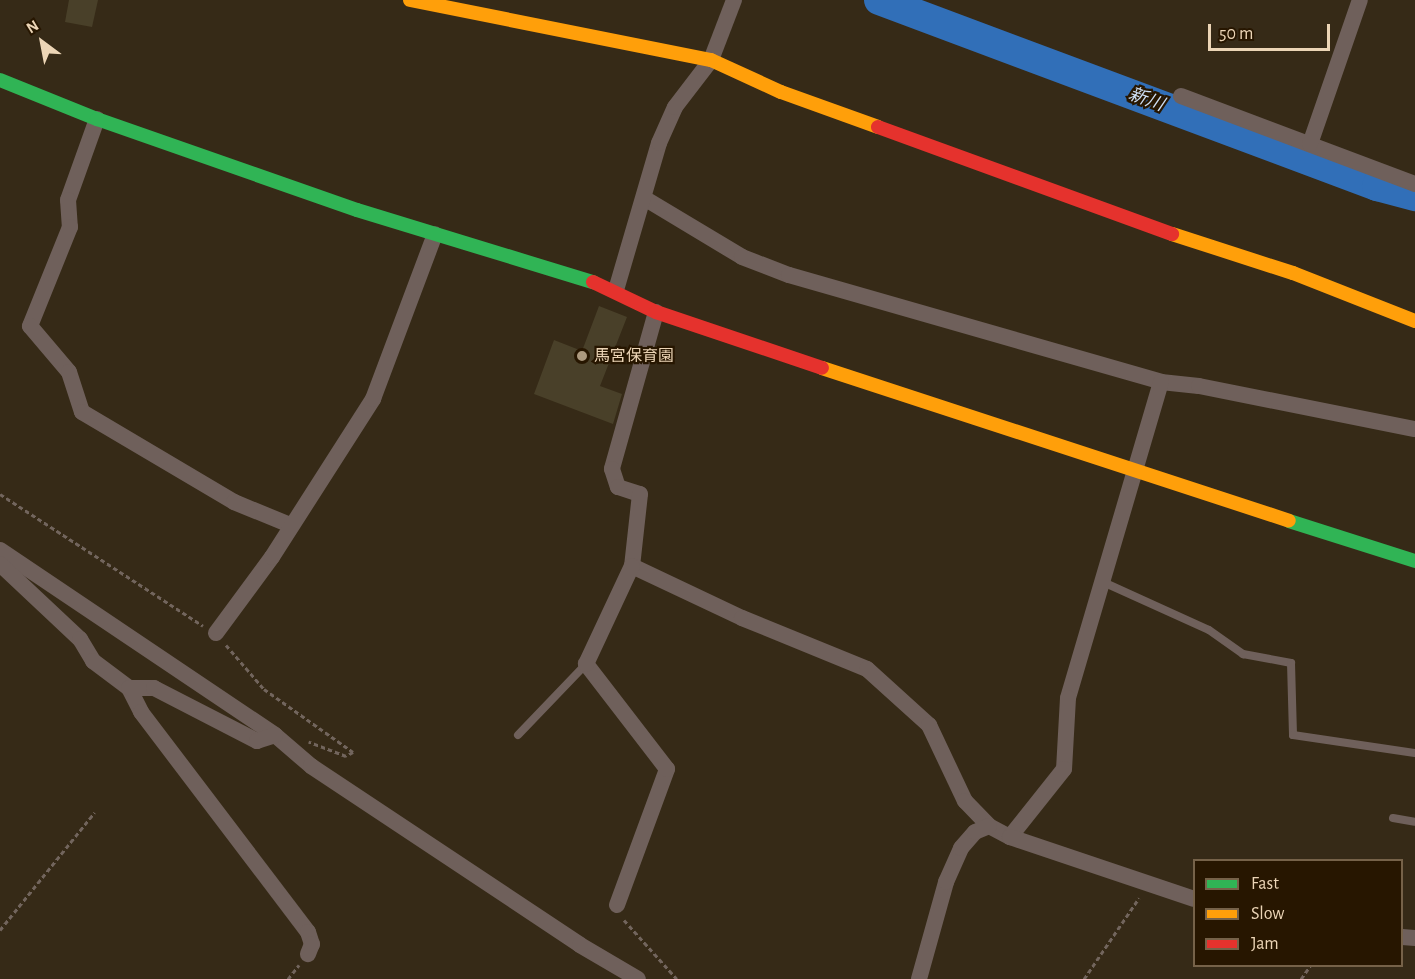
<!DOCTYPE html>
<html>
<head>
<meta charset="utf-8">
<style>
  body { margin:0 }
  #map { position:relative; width:1415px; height:979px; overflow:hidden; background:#362a17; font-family:"Alegreya Sans","Noto Sans JP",sans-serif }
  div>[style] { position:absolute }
  .river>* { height:30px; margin:-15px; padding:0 15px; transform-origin:15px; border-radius:15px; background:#316fb8 }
  .building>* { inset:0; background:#494029 }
  .path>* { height:3px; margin-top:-1.5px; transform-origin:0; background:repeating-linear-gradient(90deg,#72655d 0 4.5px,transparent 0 7.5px) }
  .lane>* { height:8px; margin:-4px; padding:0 4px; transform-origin:4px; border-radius:4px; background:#6f605b }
  .street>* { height:16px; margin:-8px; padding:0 8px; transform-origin:8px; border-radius:8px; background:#6f605b }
  .fast>* { height:14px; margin:-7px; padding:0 7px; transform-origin:7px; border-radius:7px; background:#30b455 }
  .slow>* { height:14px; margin:-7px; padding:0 7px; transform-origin:7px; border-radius:7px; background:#ff9f0a }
  .jam>* { height:14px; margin:-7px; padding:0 7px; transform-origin:7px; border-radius:7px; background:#e5322d }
  .dots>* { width:16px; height:16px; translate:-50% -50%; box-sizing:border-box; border:3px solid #271600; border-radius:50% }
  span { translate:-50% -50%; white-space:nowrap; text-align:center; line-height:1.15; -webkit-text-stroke:4.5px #271600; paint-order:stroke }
  .poi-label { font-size:16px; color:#ecd5b6 }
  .left { translate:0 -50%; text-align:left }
  .water-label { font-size:18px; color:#cddef3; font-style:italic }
  .legend { position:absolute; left:1193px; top:859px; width:210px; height:108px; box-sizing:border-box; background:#271600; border:2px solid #766249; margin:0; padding:8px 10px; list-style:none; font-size:18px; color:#ecd5b6 }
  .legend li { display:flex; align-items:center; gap:12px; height:30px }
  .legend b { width:30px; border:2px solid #766249 }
  .north { position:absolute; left:12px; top:12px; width:60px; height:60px; -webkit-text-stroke:4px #271600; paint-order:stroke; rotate:328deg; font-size:16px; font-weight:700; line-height:24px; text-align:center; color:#ecd5b6 }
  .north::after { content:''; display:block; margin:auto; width:21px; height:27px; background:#ecd5b6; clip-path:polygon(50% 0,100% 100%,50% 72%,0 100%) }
  .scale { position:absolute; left:1208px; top:24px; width:122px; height:27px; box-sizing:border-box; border:3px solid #ecd5b6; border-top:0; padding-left:8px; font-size:18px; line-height:21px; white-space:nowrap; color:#ecd5b6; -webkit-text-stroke:4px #271600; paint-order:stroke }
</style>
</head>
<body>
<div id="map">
  <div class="river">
    <div style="left:879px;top:0;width:532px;rotate:20.48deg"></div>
    <div style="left:1377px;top:186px;width:39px;rotate:15deg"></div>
  </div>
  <div class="building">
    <div style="clip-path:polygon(69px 0,98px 0,92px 27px,65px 22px)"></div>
    <div style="clip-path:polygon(599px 306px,627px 317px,600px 386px,622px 394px,613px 424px,534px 394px,554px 340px,582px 351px)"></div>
  </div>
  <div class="path">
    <div style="left:0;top:494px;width:242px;rotate:33deg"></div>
    <div style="left:226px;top:645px;width:58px;rotate:49.2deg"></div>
    <div style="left:264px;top:689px;width:109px;rotate:35.3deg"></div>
    <div style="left:353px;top:752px;width:8px;rotate:150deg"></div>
    <div style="left:346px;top:756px;width:40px;rotate:-159deg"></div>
    <div style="left:624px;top:920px;width:79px;rotate:48.1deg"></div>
    <div style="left:0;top:930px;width:151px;rotate:-51.2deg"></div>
    <div style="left:288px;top:979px;width:18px;rotate:-52deg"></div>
    <div style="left:1084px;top:979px;width:98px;rotate:-55.8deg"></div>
    <div style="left:1301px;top:979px;width:16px;rotate:-55deg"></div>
  </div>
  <div class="lane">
    <div style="left:1103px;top:582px;width:116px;rotate:24.4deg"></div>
    <div style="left:1209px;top:630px;width:42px;rotate:35.2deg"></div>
    <div style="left:1243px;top:654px;width:49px;rotate:10.6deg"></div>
    <div style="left:1291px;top:663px;width:72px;rotate:88.4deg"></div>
    <div style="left:1293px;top:735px;width:123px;rotate:8.4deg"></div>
    <div style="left:518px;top:735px;width:98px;rotate:-46.2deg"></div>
    <div style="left:1393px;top:818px;width:22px;rotate:10deg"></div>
  </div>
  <div class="street">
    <div style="left:1181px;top:96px;width:250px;rotate:20.6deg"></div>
    <div style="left:97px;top:119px;width:86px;rotate:109.7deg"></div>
    <div style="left:68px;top:200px;width:27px;rotate:86deg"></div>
    <div style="left:70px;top:227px;width:107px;rotate:112deg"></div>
    <div style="left:30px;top:326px;width:60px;rotate:49.7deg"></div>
    <div style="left:69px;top:372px;width:42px;rotate:72deg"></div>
    <div style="left:82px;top:412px;width:177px;rotate:30.6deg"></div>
    <div style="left:234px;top:502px;width:61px;rotate:22.3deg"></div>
    <div style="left:1310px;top:144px;width:152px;rotate:-70.9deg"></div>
    <div style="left:644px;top:198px;width:114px;rotate:31deg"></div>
    <div style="left:742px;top:257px;width:50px;rotate:21deg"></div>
    <div style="left:789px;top:275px;width:387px;rotate:16deg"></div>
    <div style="left:1161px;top:382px;width:38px;rotate:6deg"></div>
    <div style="left:1199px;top:386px;width:220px;rotate:11.3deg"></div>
    <div style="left:616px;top:290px;width:153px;rotate:-73.7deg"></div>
    <div style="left:659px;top:143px;width:39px;rotate:-66deg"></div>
    <div style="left:675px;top:107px;width:59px;rotate:-52.5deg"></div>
    <div style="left:711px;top:60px;width:64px;rotate:-69deg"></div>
    <div style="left:656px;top:312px;width:163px;rotate:105.7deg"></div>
    <div style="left:612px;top:469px;width:19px;rotate:72deg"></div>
    <div style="left:618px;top:487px;width:23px;rotate:18deg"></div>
    <div style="left:640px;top:494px;width:72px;rotate:96.3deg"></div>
    <div style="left:632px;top:566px;width:122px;rotate:25.3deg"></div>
    <div style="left:742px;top:618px;width:135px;rotate:22.2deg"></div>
    <div style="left:867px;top:669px;width:84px;rotate:42.1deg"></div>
    <div style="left:929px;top:725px;width:84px;rotate:64.7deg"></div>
    <div style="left:965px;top:801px;width:35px;rotate:46deg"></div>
    <div style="left:989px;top:826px;width:24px;rotate:28deg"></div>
    <div style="left:1161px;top:382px;width:329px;rotate:106.4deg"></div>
    <div style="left:1068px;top:698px;width:71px;rotate:93.2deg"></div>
    <div style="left:1064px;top:769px;width:87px;rotate:128.5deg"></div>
    <div style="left:1010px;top:837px;width:194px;rotate:18.6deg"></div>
    <div style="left:0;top:550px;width:331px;rotate:33.9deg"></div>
    <div style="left:275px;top:735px;width:48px;rotate:40.7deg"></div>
    <div style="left:311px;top:766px;width:323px;rotate:33.6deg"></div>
    <div style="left:580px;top:945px;width:67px;rotate:30.4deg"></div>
    <div style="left:0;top:564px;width:110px;rotate:43.2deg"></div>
    <div style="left:80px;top:639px;width:26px;rotate:59deg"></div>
    <div style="left:93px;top:661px;width:45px;rotate:36.9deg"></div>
    <div style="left:129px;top:688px;width:27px;rotate:63deg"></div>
    <div style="left:141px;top:712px;width:276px;rotate:52.8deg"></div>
    <div style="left:308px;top:932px;width:13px;rotate:72deg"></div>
    <div style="left:312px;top:944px;width:11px;rotate:112deg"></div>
    <div style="left:216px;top:633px;width:94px;rotate:-53.6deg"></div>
    <div style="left:272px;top:557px;width:188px;rotate:-57.4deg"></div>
    <div style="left:373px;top:399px;width:176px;rotate:-69.4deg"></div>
    <div style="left:129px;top:688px;width:25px"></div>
    <div style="left:154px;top:688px;width:116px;rotate:27.2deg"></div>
    <div style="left:257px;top:741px;width:19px;rotate:-18deg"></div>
    <div style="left:617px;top:905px;width:145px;rotate:-69.8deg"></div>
    <div style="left:667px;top:769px;width:133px;rotate:-127.6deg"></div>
    <div style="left:586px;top:664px;width:108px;rotate:-64.9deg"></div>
    <div style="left:1402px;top:937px;width:13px;rotate:4deg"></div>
    <div style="left:919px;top:979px;width:101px;rotate:-74.4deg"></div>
    <div style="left:946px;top:882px;width:37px;rotate:-66deg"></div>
    <div style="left:961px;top:848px;width:21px;rotate:-49deg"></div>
    <div style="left:975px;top:832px;width:15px;rotate:-23deg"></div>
  </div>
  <div class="fast">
    <div style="left:0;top:80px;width:105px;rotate:21.9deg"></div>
    <div style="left:97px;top:119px;width:275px;rotate:19.3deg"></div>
    <div style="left:357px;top:210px;width:247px;rotate:17deg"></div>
    <div style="left:1289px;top:521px;width:132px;rotate:17.6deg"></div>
  </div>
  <div class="slow">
    <div style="left:410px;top:0;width:307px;rotate:11.3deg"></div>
    <div style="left:711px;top:60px;width:77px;rotate:24.6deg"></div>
    <div style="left:781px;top:92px;width:103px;rotate:19.8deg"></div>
    <div style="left:1172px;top:234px;width:127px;rotate:17.9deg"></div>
    <div style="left:1293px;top:273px;width:131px;rotate:21.5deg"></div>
    <div style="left:822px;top:368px;width:491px;rotate:18.1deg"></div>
  </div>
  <div class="jam">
    <div style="left:878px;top:127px;width:313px;rotate:20deg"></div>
    <div style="left:593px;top:282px;width:70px;rotate:25.5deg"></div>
    <div style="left:656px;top:312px;width:175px;rotate:18.6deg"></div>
  </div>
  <div class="dots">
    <div style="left:582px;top:356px;background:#ac997e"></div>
  </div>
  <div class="poi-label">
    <span class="left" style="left:594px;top:356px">馬宮保育園</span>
  </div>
  <div class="water-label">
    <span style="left:1146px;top:100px;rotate:20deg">新川</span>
  </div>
  <ul class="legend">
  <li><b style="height:8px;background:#30b455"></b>Fast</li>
  <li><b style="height:8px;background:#ff9f0a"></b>Slow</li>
  <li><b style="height:8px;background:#e5322d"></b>Jam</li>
  </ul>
  <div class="north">N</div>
  <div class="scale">50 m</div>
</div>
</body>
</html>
